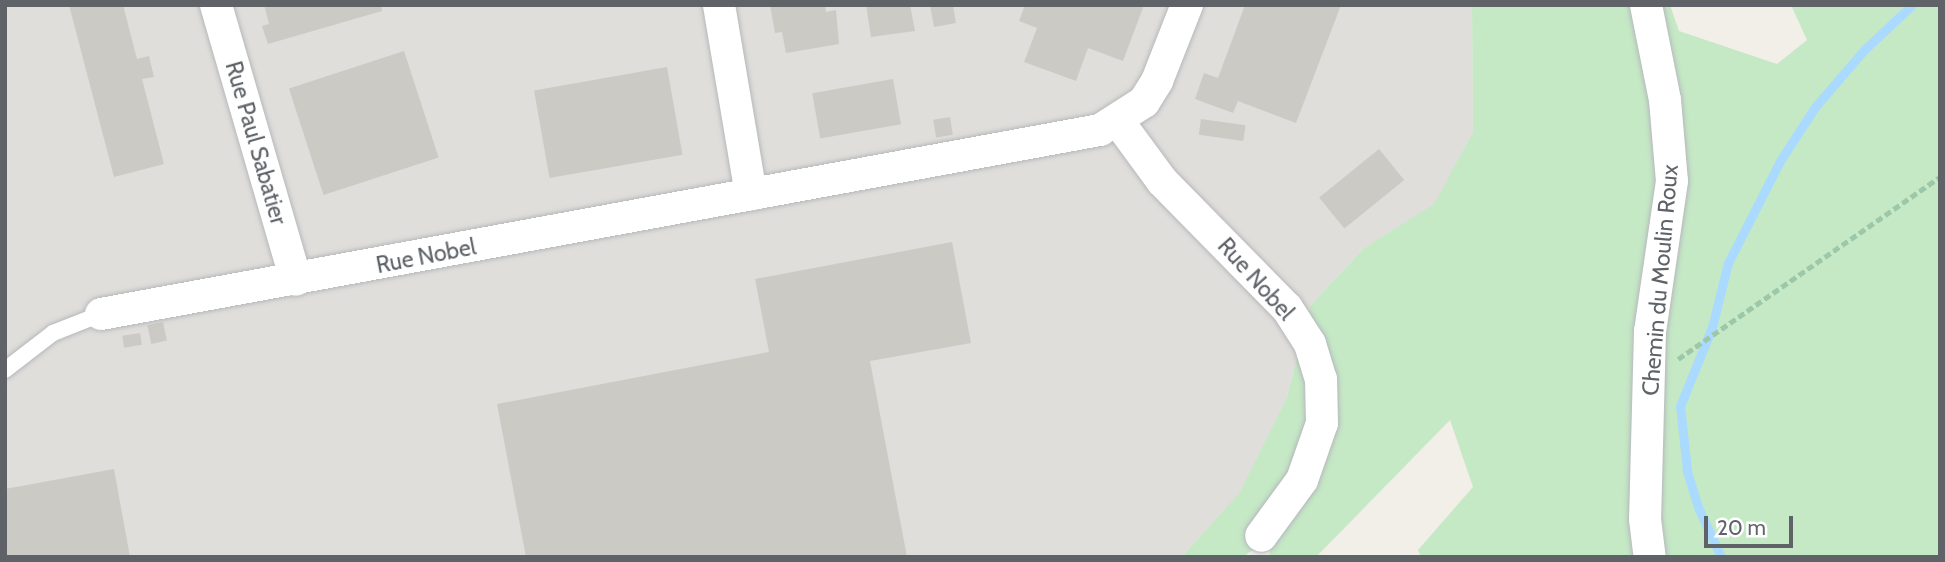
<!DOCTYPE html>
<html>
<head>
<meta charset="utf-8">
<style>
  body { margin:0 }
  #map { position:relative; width:1945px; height:562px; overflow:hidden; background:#f1efe8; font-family:Cabin,sans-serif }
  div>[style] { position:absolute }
  .industrial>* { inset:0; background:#e0deda }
  .green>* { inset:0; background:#c5e8c5 }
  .stream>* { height:9px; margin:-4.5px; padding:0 4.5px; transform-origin:4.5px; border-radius:4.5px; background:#aadaff }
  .building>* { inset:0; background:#cccac5; transform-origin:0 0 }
  .path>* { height:4.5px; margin-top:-2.25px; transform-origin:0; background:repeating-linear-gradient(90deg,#9cc7a9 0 7px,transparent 0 10.5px) }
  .roads { filter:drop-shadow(0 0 2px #b5b8bc) drop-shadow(0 0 2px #b5b8bc) }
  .service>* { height:16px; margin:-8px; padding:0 8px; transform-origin:8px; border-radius:8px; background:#fff }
  .minor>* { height:32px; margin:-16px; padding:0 16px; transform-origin:16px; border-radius:16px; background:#fff }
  span { translate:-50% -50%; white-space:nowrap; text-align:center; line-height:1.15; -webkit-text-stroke:5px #fff; paint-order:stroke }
  .street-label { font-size:23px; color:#5f6368 }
  .frame { position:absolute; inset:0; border:7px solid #5f6368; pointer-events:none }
  .scale { position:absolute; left:1704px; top:516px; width:89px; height:32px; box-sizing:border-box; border:4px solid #5f6368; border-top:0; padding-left:9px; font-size:21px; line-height:24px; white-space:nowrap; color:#5f6368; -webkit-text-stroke:5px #fff; paint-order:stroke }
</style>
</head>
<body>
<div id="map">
  <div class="industrial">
    <div style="clip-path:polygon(5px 5px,1472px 5px,1473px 132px,1435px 204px,1364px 248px,1310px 306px,1287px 397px,1240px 493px,1182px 557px,5px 557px)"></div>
  </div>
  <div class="green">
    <div style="clip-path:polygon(1472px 5px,1670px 5px,1679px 31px,1777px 64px,1807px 40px,1791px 5px,1940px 5px,1940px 557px,1421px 557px,1418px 550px,1473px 487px,1450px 420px,1318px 555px,1269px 557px,1272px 536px,1243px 557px,1182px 557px,1240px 492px,1287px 397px,1310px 306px,1364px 248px,1434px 204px,1473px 132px)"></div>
  </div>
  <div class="stream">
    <div style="left:1721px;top:557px;width:55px;rotate:-114.7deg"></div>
    <div style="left:1698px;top:507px;width:39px;rotate:-107deg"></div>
    <div style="left:1687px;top:470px;width:64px;rotate:-96.2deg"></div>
    <div style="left:1680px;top:406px;width:85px;rotate:-67.9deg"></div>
    <div style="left:1712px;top:327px;width:66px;rotate:-76deg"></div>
    <div style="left:1728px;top:263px;width:114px;rotate:-63deg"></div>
    <div style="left:1780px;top:161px;width:64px;rotate:-57.1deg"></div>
    <div style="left:1815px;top:107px;width:75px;rotate:-49.3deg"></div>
    <div style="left:1864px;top:50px;width:66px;rotate:-43.2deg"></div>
  </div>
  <div class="building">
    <div style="clip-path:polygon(69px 5px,123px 5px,137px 59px,149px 56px,154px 77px,142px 79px,164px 164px,114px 177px)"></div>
    <div style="clip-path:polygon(264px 5px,381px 5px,382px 11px,268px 44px,262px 26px,269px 24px)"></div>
    <div style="clip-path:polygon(770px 5px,825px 5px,826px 12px,836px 10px,839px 44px,786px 53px,782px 32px,775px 33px)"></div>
    <div style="clip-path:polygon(866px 5px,910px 5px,915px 31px,871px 37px)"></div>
    <div style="clip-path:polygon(930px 5px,953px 5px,956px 23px,934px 27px)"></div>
    <div style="clip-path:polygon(1025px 5px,1144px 5px,1123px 61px,1088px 48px,1076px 81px,1024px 62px,1037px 28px,1019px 21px)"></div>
    <div style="clip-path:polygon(1245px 5px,1341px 5px,1296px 123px,1238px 101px,1233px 113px,1195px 99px,1204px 73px,1218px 78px)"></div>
    <div style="left:404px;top:51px;width:112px;height:121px;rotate:72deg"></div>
    <div style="left:667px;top:67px;width:89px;height:135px;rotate:80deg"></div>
    <div style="left:893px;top:79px;width:46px;height:82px;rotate:80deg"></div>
    <div style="left:950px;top:117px;width:18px;height:17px;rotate:81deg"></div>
    <div style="left:1201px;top:119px;width:45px;height:16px;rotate:8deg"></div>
    <div style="left:1379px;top:149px;width:40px;height:77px;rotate:51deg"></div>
    <div style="clip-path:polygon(952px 242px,971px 343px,870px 361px,907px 557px,526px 557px,497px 404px,769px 352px,755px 279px)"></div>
    <div style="left:163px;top:322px;width:19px;height:16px;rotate:78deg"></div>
    <div style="left:140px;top:333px;width:12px;height:18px;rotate:81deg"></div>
    <div style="clip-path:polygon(114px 469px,130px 557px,5px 557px,5px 489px)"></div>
  </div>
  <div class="path">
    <div style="left:1678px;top:359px;width:319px;rotate:-34.8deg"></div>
  </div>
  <div class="roads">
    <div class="service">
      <div style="left:5px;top:370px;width:61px;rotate:-37.6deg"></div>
      <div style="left:53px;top:333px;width:52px;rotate:-21.6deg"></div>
    </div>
    <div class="minor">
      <div style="left:216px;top:5px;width:286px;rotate:73.8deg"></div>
      <div style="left:719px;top:5px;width:192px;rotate:80.4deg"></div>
      <div style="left:1646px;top:5px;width:97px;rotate:78.7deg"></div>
      <div style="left:1665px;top:100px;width:81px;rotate:85.1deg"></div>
      <div style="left:1672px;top:181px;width:152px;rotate:98.3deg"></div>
      <div style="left:1650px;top:331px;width:188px;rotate:91.5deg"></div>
      <div style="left:1645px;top:519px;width:38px;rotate:83deg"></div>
      <div style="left:1118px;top:121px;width:74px;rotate:53.7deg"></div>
      <div style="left:1162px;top:181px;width:178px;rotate:45.5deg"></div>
      <div style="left:1287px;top:308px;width:43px;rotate:57.4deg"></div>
      <div style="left:1310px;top:344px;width:37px;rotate:73deg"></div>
      <div style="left:1321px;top:379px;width:44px;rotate:88.7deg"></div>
      <div style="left:1322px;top:423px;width:60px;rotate:109.3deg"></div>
      <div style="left:1302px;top:480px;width:69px;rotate:126.2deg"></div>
      <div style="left:101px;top:314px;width:1016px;rotate:-10.44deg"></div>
      <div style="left:1100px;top:130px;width:52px;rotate:-32.5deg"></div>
      <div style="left:1144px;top:102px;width:25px;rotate:-58deg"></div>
      <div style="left:1157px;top:81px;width:82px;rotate:-68.5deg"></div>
    </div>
  </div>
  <div class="street-label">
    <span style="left:256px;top:143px;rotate:74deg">Rue Paul Sabatier</span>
    <span style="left:426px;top:256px;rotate:-11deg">Rue Nobel</span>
    <span style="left:1256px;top:279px;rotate:48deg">Rue Nobel</span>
    <span style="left:1660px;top:280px;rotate:-85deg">Chemin du Moulin Roux</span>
  </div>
  <div class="frame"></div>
  <div class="scale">20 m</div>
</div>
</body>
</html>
